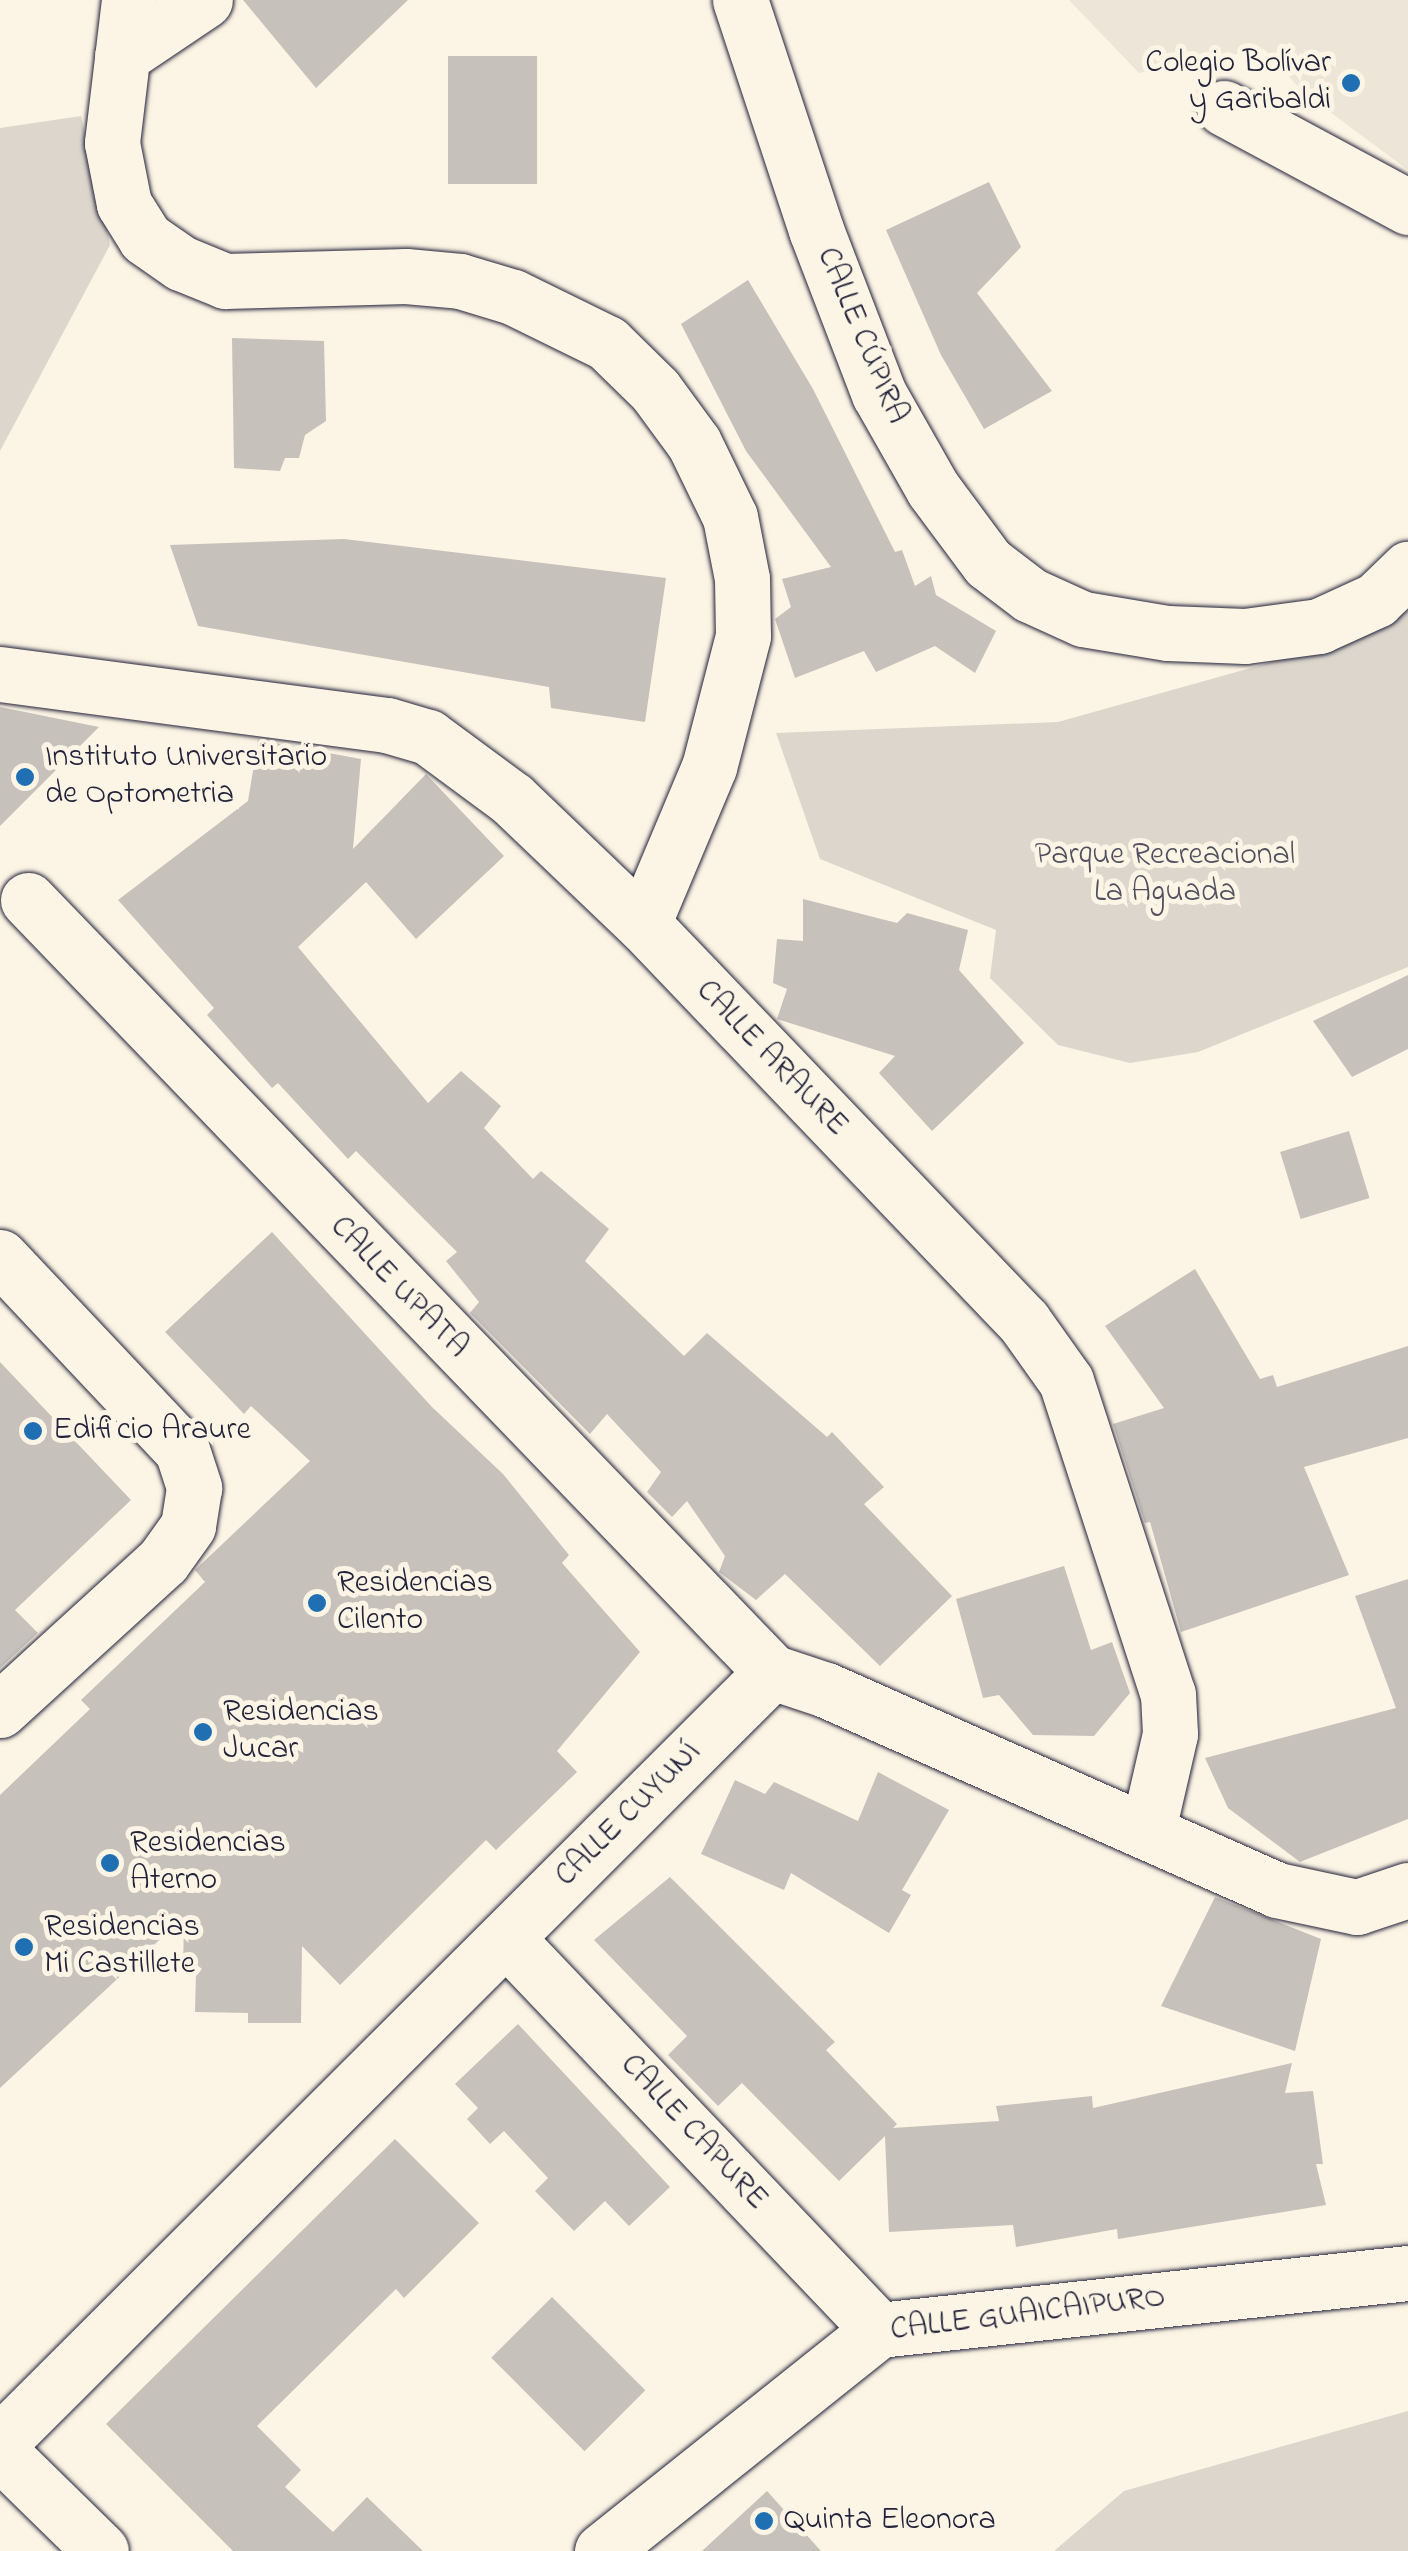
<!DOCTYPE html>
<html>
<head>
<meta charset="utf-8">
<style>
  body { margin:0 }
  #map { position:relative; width:1408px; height:2551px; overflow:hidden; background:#fcf5e5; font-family:"Indie Flower",sans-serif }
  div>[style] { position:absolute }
  .built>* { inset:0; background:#ece5d8 }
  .green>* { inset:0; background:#dcd6cc }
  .building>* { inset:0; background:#c6c1bb; transform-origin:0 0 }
  .roads { filter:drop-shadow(0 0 2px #22223b) drop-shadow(0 0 2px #22223b) }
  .minor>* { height:55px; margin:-27.5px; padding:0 27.5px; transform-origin:27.5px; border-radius:27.5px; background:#fcf5e5 }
  .dots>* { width:28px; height:28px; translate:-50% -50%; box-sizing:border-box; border:5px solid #fcf5e5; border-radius:50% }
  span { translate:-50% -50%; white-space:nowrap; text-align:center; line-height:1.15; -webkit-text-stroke:10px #fcf5e5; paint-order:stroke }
  .poi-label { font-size:32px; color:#22223b }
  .right { translate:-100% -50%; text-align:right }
  .left { translate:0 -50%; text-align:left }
  .street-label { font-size:32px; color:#22223b }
  .park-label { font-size:32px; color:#504f5f }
</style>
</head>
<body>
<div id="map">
  <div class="built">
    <div style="clip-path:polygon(1069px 0,1408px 0,1408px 170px,1303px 92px,1264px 49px,1139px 73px)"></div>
  </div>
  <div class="green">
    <div style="clip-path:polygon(81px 116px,110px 245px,0 451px,0 128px)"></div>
    <div style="clip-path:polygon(1408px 611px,1408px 967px,1198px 1052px,1130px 1063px,1058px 1045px,990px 978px,996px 930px,820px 859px,776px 733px,1058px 722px,1354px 639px)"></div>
    <div style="clip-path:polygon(1408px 2411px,1408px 2551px,1054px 2551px,1124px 2491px)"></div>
  </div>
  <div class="building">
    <div style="clip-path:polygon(243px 0,408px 0,316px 88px)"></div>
    <div style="left:448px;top:56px;width:89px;height:128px"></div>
    <div style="clip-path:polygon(989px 182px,1021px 247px,977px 293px,1052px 391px,984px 429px,941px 355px,886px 230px)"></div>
    <div style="clip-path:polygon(748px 280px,813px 389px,895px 552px,902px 550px,915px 586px,931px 576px,936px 595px,996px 631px,975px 673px,935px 646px,876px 672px,864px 651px,795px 678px,775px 619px,791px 607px,782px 579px,831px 567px,746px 451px,681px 324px)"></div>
    <div style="clip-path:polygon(232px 338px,324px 341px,326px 421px,305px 435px,299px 458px,285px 458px,280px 471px,234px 468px)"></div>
    <div style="clip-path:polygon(344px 539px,666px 578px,645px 722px,551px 708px,549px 687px,198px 626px,170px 545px)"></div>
    <div style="clip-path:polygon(0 707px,99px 727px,0 826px)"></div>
    <div style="clip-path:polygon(258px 740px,361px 759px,353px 849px,426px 774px,504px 856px,416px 939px,366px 882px,298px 947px,428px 1103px,461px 1071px,501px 1106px,484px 1128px,533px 1179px,541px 1171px,609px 1229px,585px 1261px,684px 1356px,707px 1333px,827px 1437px,832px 1432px,884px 1487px,864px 1504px,952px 1596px,880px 1666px,785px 1574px,756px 1600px,719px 1572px,725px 1556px,687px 1501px,672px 1517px,647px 1492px,661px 1472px,607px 1414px,590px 1434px,470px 1313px,479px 1302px,446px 1261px,457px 1252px,356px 1151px,348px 1159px,278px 1083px,272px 1088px,207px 1015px,214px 1008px,118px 900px,248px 801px)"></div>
    <div style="clip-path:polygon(803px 899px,897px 923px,907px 913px,968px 930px,959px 970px,1024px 1043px,932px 1131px,879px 1073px,895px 1056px,777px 1019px,787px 989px,773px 983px,777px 939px,803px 941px)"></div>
    <div style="clip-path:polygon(1408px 975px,1408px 1049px,1352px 1077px,1313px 1021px)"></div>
    <div style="left:1349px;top:1131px;width:70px;height:72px;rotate:73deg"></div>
    <div style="clip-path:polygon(272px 1232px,432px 1407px,503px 1474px,569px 1555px,562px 1563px,640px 1652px,557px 1751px,577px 1772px,496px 1850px,486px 1840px,340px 1985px,302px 1946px,301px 2023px,248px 2023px,248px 2013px,195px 2012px,196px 1973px,183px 1972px,184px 1917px,0 2088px,0 1795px,90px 1709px,81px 1700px,205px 1582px,195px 1570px,310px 1461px,251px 1406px,244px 1414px,165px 1332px)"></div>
    <div style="clip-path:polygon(1195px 1269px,1260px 1379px,1273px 1375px,1277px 1387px,1408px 1346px,1408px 1438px,1304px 1467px,1349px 1575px,1181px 1632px,1150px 1522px,1145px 1523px,1113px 1424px,1164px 1408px,1105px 1326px)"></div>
    <div style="clip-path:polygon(0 1362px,131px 1500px,15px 1610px,38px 1633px,0 1668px)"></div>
    <div style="clip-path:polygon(1064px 1566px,1091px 1650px,1112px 1642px,1130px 1693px,1094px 1736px,1033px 1735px,999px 1695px,983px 1698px,956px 1599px)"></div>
    <div style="clip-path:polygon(1408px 1579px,1408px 1819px,1300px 1862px,1228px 1808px,1205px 1758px,1396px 1708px,1355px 1596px)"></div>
    <div style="clip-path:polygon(878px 1772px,949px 1810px,902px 1890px,911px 1895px,889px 1933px,791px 1873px,784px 1890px,701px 1854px,735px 1780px,765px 1794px,774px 1782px,858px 1821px)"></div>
    <div style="clip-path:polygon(670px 1877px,835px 2042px,826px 2050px,897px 2124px,893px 2128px,999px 2121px,996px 2106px,1092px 2096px,1093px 2108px,1292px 2063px,1285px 2093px,1313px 2091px,1323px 2164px,1316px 2164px,1326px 2205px,1118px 2239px,1117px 2229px,1016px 2247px,1013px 2225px,889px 2232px,885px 2136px,839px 2181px,742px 2083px,718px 2106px,668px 2055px,687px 2036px,594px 1940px)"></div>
    <div style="clip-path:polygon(1215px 1897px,1321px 1939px,1295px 2051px,1161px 2006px)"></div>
    <div style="clip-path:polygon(518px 2024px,670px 2187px,629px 2226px,605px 2201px,574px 2231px,535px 2191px,548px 2178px,504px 2131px,490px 2144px,467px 2119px,478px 2108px,455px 2084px)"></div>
    <div style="clip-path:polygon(395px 2139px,479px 2223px,404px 2298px,396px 2289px,257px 2426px,301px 2470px,285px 2487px,333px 2532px,367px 2497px,423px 2551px,233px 2551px,106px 2424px)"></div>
    <div style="left:552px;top:2297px;width:132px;height:86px;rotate:45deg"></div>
    <div style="clip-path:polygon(767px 2491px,821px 2551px,702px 2551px)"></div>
  </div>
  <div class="roads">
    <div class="minor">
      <div style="left:129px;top:0;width:144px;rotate:96.8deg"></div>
      <div style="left:112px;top:143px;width:62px;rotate:78.9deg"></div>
      <div style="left:124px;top:204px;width:40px;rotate:58deg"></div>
      <div style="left:145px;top:238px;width:44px;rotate:34.8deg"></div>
      <div style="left:181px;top:263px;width:48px;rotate:22.2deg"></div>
      <div style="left:225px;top:281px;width:181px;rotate:-1.6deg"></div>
      <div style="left:406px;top:276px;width:54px;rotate:5.3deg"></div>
      <div style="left:460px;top:281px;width:55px;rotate:16.8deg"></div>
      <div style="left:513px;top:297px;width:105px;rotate:26.1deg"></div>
      <div style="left:607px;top:343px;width:67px;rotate:44.4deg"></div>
      <div style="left:655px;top:390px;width:66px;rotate:53.7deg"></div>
      <div style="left:694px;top:443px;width:82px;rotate:64.1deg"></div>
      <div style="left:730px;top:517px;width:63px;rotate:79deg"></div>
      <div style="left:742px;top:579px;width:57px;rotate:89deg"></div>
      <div style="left:743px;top:636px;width:135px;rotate:104.5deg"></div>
      <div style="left:709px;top:767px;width:170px;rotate:112.8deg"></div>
      <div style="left:740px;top:0;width:242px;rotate:71.7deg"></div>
      <div style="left:816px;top:230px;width:176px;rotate:69deg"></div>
      <div style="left:879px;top:394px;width:109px;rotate:60.4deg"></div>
      <div style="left:933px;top:489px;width:92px;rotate:53.4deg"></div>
      <div style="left:988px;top:563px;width:53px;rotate:37.3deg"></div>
      <div style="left:1030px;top:595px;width:58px;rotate:24.4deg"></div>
      <div style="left:1083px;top:619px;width:86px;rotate:9.4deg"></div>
      <div style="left:1168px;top:633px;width:77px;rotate:2.2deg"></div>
      <div style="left:1245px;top:636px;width:75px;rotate:-7.7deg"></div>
      <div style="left:1319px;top:626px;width:63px;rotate:-24.5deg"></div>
      <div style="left:1376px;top:600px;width:45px;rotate:-44.1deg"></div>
      <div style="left:122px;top:56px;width:100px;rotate:-34deg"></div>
      <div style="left:1224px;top:108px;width:209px;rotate:28.3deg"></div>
      <div style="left:0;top:674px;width:390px;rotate:7.5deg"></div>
      <div style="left:387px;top:725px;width:43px;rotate:16.3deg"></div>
      <div style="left:428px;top:737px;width:104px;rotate:36.4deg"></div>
      <div style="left:512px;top:799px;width:181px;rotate:43.7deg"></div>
      <div style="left:643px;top:924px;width:551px;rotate:46.25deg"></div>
      <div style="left:1024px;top:1322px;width:72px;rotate:54.6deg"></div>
      <div style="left:1066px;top:1381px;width:329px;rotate:72deg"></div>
      <div style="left:1168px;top:1694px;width:40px;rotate:87.1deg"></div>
      <div style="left:1170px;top:1734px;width:98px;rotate:103deg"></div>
      <div style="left:28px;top:900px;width:1072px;rotate:46.06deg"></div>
      <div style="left:772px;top:1672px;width:57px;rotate:18.4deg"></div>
      <div style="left:826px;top:1690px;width:493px;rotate:23.9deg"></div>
      <div style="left:1277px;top:1890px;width:82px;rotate:12deg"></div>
      <div style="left:1357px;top:1907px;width:54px;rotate:-18.4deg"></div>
      <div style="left:0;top:1257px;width:265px;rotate:46.7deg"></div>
      <div style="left:182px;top:1450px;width:40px;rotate:72deg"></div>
      <div style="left:194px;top:1488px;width:38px;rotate:99deg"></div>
      <div style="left:188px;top:1526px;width:43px;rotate:125.5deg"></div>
      <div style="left:163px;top:1561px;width:221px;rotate:137.6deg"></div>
      <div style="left:506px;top:1938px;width:541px;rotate:46.42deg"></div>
      <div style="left:0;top:2442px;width:1090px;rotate:-44.93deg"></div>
      <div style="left:0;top:2452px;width:141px;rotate:44.4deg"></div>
      <div style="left:602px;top:2551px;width:354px;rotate:-38.6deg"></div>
      <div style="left:879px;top:2330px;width:532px;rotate:-6.15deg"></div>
    </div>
  </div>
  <div class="dots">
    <div style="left:1351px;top:83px;background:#1f6fb2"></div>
    <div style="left:25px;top:777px;background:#1f6fb2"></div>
    <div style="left:33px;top:1431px;background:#1f6fb2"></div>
    <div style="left:317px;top:1603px;background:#1f6fb2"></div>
    <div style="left:203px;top:1732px;background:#1f6fb2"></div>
    <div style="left:110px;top:1863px;background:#1f6fb2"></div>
    <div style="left:24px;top:1947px;background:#1f6fb2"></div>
    <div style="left:764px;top:2521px;background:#1f6fb2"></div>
  </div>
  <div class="poi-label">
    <span class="right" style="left:1331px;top:83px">Colegio Bolívar<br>y Garibaldi</span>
    <span class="left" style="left:45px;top:777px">Instituto Universitario<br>de Optometria</span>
    <span class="left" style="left:53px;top:1431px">Edificio Araure</span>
    <span class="left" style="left:337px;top:1603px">Residencias<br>Cilento</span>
    <span class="left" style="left:223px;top:1732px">Residencias<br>Jucar</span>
    <span class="left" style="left:130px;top:1863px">Residencias<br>Aterno</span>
    <span class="left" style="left:44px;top:1947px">Residencias<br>Mi Castillete</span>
    <span class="left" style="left:784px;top:2521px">Quinta Eleonora</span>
  </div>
  <div class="street-label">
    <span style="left:861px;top:336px;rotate:67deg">CALLE CÚPIRA</span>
    <span style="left:771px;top:1059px;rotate:46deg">CALLE ARAURE</span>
    <span style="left:398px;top:1288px;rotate:46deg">CALLE UPATA</span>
    <span style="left:629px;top:1815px;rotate:-45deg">CALLE CUYUNÍ</span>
    <span style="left:693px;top:2133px;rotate:47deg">CALLE CAPURE</span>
    <span style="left:1028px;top:2315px;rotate:-7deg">CALLE GUAICAIPURO</span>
  </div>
  <div class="park-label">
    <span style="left:1165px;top:875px">Parque Recreacional<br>La Aguada</span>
  </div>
</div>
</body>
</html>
